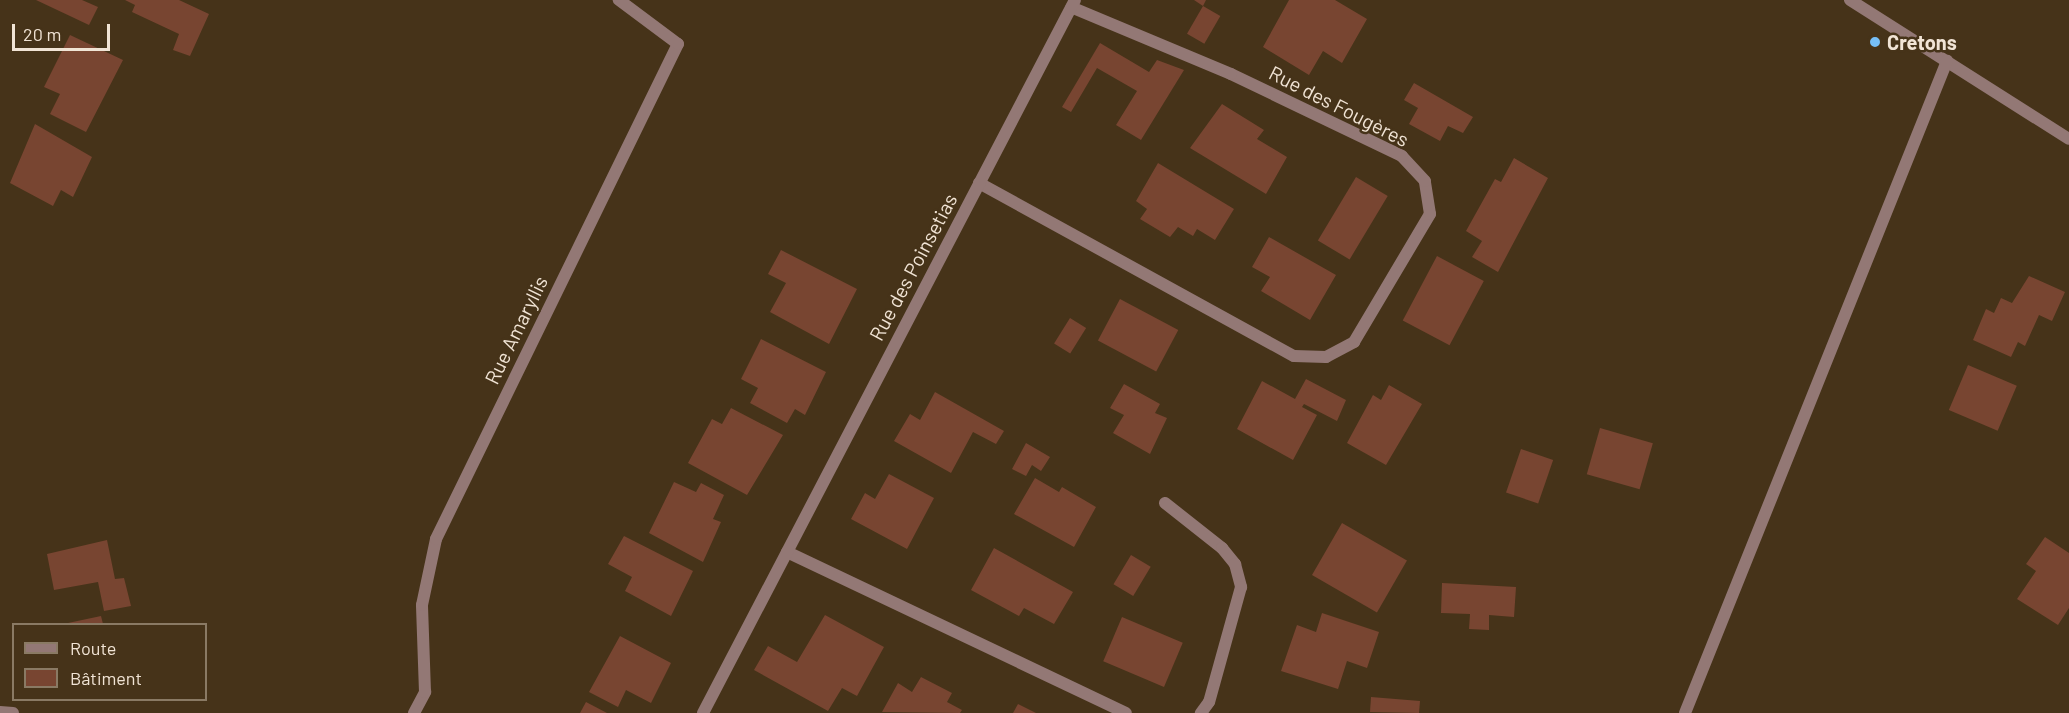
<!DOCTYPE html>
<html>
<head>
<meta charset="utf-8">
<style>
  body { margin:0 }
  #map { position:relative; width:2069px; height:713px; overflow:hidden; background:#463319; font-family:Barlow,sans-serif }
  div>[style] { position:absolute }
  .building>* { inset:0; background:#784531; transform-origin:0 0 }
  .street>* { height:12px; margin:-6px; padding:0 6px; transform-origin:6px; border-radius:6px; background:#937875 }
  .dots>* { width:16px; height:16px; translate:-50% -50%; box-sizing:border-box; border:3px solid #463319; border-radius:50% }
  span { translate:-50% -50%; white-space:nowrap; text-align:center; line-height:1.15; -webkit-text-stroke:5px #463319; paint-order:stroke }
  .poi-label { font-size:20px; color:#f1e4d5; font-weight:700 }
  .left { translate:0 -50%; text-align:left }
  .street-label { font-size:20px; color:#f1e4d5 }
  .legend { position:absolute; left:12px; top:623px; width:195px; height:78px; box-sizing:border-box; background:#463319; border:2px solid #8a7a64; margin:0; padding:8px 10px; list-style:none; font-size:18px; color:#f1e4d5 }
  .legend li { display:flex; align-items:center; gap:12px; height:30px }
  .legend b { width:30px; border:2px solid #8a7a64 }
  .scale { position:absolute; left:12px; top:24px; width:98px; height:27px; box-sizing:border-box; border:3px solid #f1e4d5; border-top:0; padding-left:8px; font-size:18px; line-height:21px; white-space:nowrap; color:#f1e4d5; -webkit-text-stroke:4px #463319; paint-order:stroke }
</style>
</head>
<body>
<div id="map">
  <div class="building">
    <div style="clip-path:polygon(36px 0,82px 0,98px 7px,89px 25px)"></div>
    <div style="clip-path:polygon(125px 0,179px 0,209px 14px,190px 56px,173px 50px,179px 34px,132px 12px,135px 5px)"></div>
    <div style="clip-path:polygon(1194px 0,1206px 0,1203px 6px)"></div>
    <div style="clip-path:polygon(1289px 0,1335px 0,1367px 19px,1342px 63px,1323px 51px,1309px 75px,1263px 47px)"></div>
    <div style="left:1203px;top:6px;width:20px;height:32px;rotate:30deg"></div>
    <div style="clip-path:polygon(70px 35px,123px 60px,86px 132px,50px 114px,60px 94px,44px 87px)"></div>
    <div style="clip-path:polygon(1100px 43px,1149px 72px,1157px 60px,1184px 70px,1141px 140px,1116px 125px,1137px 91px,1097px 68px,1071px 112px,1062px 107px)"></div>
    <div style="clip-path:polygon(1414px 83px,1473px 117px,1463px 133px,1448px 126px,1440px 141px,1409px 124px,1418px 108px,1404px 100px)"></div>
    <div style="clip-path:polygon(1222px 104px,1264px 130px,1257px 139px,1287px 157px,1266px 194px,1190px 148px)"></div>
    <div style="clip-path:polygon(35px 124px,92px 157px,73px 197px,61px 190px,53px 206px,10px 183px)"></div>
    <div style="clip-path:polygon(1514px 158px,1548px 178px,1498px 272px,1472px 257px,1482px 241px,1466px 231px,1495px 179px,1501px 182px)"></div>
    <div style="clip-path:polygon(1158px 163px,1234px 209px,1215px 240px,1197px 229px,1193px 236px,1178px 227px,1170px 237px,1140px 219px,1147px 209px,1136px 201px)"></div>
    <div style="left:1356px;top:177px;width:37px;height:74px;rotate:31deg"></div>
    <div style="clip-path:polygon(1269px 237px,1336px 275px,1310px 320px,1261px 291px,1270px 277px,1252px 267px)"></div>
    <div style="clip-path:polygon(781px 250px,857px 289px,829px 344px,770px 312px,786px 283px,768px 274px)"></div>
    <div style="left:1437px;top:256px;width:53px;height:73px;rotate:28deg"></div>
    <div style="clip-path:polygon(2029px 276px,2065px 292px,2052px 321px,2039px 315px,2025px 346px,2018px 342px,2011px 357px,1973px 340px,1986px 309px,1994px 313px,2001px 298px,2012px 303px)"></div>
    <div style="left:1120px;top:299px;width:66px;height:47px;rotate:28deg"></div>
    <div style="left:1070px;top:318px;width:19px;height:30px;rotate:32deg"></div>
    <div style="clip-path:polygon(761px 339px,826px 372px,805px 415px,795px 409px,787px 423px,750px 403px,758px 388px,741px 379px)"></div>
    <div style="left:1968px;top:365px;width:53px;height:49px;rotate:23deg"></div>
    <div style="clip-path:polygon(1306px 379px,1346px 400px,1337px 421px,1304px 404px,1302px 407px,1317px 415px,1293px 460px,1237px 429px,1262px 381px,1295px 399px)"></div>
    <div style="clip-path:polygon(1124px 384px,1160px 404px,1155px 413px,1167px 418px,1150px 454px,1113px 433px,1124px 415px,1110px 408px)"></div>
    <div style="clip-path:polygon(1389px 385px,1422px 404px,1386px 465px,1347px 443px,1373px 395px,1381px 400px)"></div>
    <div style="clip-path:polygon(935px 392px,1004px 431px,996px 444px,973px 432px,951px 473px,894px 441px,910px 414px,920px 420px)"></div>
    <div style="clip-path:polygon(731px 408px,783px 435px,747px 495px,688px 463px,712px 419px,722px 424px)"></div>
    <div style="left:1600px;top:428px;width:55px;height:48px;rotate:16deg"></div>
    <div style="clip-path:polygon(1026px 443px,1050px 457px,1041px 471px,1032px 465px,1026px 476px,1012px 469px)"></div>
    <div style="left:1521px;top:449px;width:34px;height:46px;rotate:19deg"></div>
    <div style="clip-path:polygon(889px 474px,934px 498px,907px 549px,851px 519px,865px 493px,875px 499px)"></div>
    <div style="clip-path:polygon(1035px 478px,1059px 492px,1062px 487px,1096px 507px,1074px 547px,1014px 514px)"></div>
    <div style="clip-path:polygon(674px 482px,696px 492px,701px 483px,724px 495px,713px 519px,721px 522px,703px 562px,649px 533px)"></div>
    <div style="left:1342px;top:523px;width:75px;height:60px;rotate:30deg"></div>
    <div style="clip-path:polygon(624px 536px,693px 571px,671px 616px,625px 591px,632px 577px,608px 564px)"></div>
    <div style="clip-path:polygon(2045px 537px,2069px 553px,2069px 608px,2058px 625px,2017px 599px,2036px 571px,2026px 564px)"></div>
    <div style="clip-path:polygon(107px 540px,115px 579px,124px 578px,131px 606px,104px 611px,98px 582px,54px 590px,47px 554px)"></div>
    <div style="clip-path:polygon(994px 548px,1073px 592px,1054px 624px,1024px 608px,1019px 616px,971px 590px)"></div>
    <div style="left:1131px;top:555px;width:23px;height:34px;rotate:31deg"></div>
    <div style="clip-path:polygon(1442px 583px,1516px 587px,1514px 617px,1489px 615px,1489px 630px,1469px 629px,1470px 614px,1441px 613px)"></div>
    <div style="clip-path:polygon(1322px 613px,1379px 632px,1367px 668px,1347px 661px,1338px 689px,1281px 671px,1297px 625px,1316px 632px)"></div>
    <div style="clip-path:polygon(825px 615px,884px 647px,857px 696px,842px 688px,828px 711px,754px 670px,768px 646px,797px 662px)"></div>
    <div style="clip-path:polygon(101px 616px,103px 624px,68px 624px,68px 623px)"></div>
    <div style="left:1122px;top:617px;width:66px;height:48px;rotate:23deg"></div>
    <div style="clip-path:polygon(620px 636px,671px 663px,651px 703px,626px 690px,618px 707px,589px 692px)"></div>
    <div style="clip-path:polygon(921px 677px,952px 693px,947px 702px,962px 710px,960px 713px,882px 712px,898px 683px,912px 692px)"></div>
    <div style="clip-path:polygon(1371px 697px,1420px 701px,1419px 713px,1370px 712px)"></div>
    <div style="clip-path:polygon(586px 702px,607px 713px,580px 713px)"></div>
    <div style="clip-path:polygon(1018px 704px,1036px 713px,1013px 713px)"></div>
  </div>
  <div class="street">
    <div style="left:1850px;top:0;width:259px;rotate:32.4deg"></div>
    <div style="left:979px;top:183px;width:359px;rotate:28.8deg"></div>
    <div style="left:1294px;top:356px;width:32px;rotate:2deg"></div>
    <div style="left:1326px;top:357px;width:32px;rotate:-28deg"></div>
    <div style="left:1354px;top:342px;width:149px;rotate:-59.3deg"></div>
    <div style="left:1430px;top:214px;width:33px;rotate:-99deg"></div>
    <div style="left:1425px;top:181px;width:34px;rotate:-133deg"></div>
    <div style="left:1402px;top:156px;width:190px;rotate:-154.4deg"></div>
    <div style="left:1231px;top:74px;width:173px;rotate:-157.3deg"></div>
    <div style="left:1165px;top:503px;width:73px;rotate:38.3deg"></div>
    <div style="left:1222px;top:548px;width:21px;rotate:51deg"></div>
    <div style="left:1235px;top:564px;width:24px;rotate:75deg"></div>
    <div style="left:1241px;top:587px;width:119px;rotate:105.5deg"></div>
    <div style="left:1209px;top:702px;width:14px;rotate:126deg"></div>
    <div style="left:787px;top:552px;width:375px;rotate:25.4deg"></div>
    <div style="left:0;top:712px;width:13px;rotate:4deg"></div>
    <div style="left:414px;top:713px;width:24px;rotate:-62deg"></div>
    <div style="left:425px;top:692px;width:87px;rotate:-92deg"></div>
    <div style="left:422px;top:605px;width:67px;rotate:-78deg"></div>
    <div style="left:436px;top:539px;width:551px;rotate:-63.95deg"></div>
    <div style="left:678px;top:44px;width:74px;rotate:-143.3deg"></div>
    <div style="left:703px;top:713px;width:804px;rotate:-62.45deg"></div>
    <div style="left:1685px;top:713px;width:703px;rotate:-68.11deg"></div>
  </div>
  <div class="dots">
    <div style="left:1875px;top:42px;background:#77bff7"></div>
  </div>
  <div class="poi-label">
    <span class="left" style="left:1887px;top:42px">Cretons</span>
  </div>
  <div class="street-label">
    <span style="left:1339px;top:106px;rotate:27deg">Rue des Fougères</span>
    <span style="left:913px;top:267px;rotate:-62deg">Rue des Poinsetias</span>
    <span style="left:516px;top:330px;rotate:-64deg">Rue Amaryllis</span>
  </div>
  <ul class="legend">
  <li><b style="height:8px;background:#937875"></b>Route</li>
  <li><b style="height:16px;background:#784531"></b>Bâtiment</li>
  </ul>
  <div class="scale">20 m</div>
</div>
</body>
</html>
